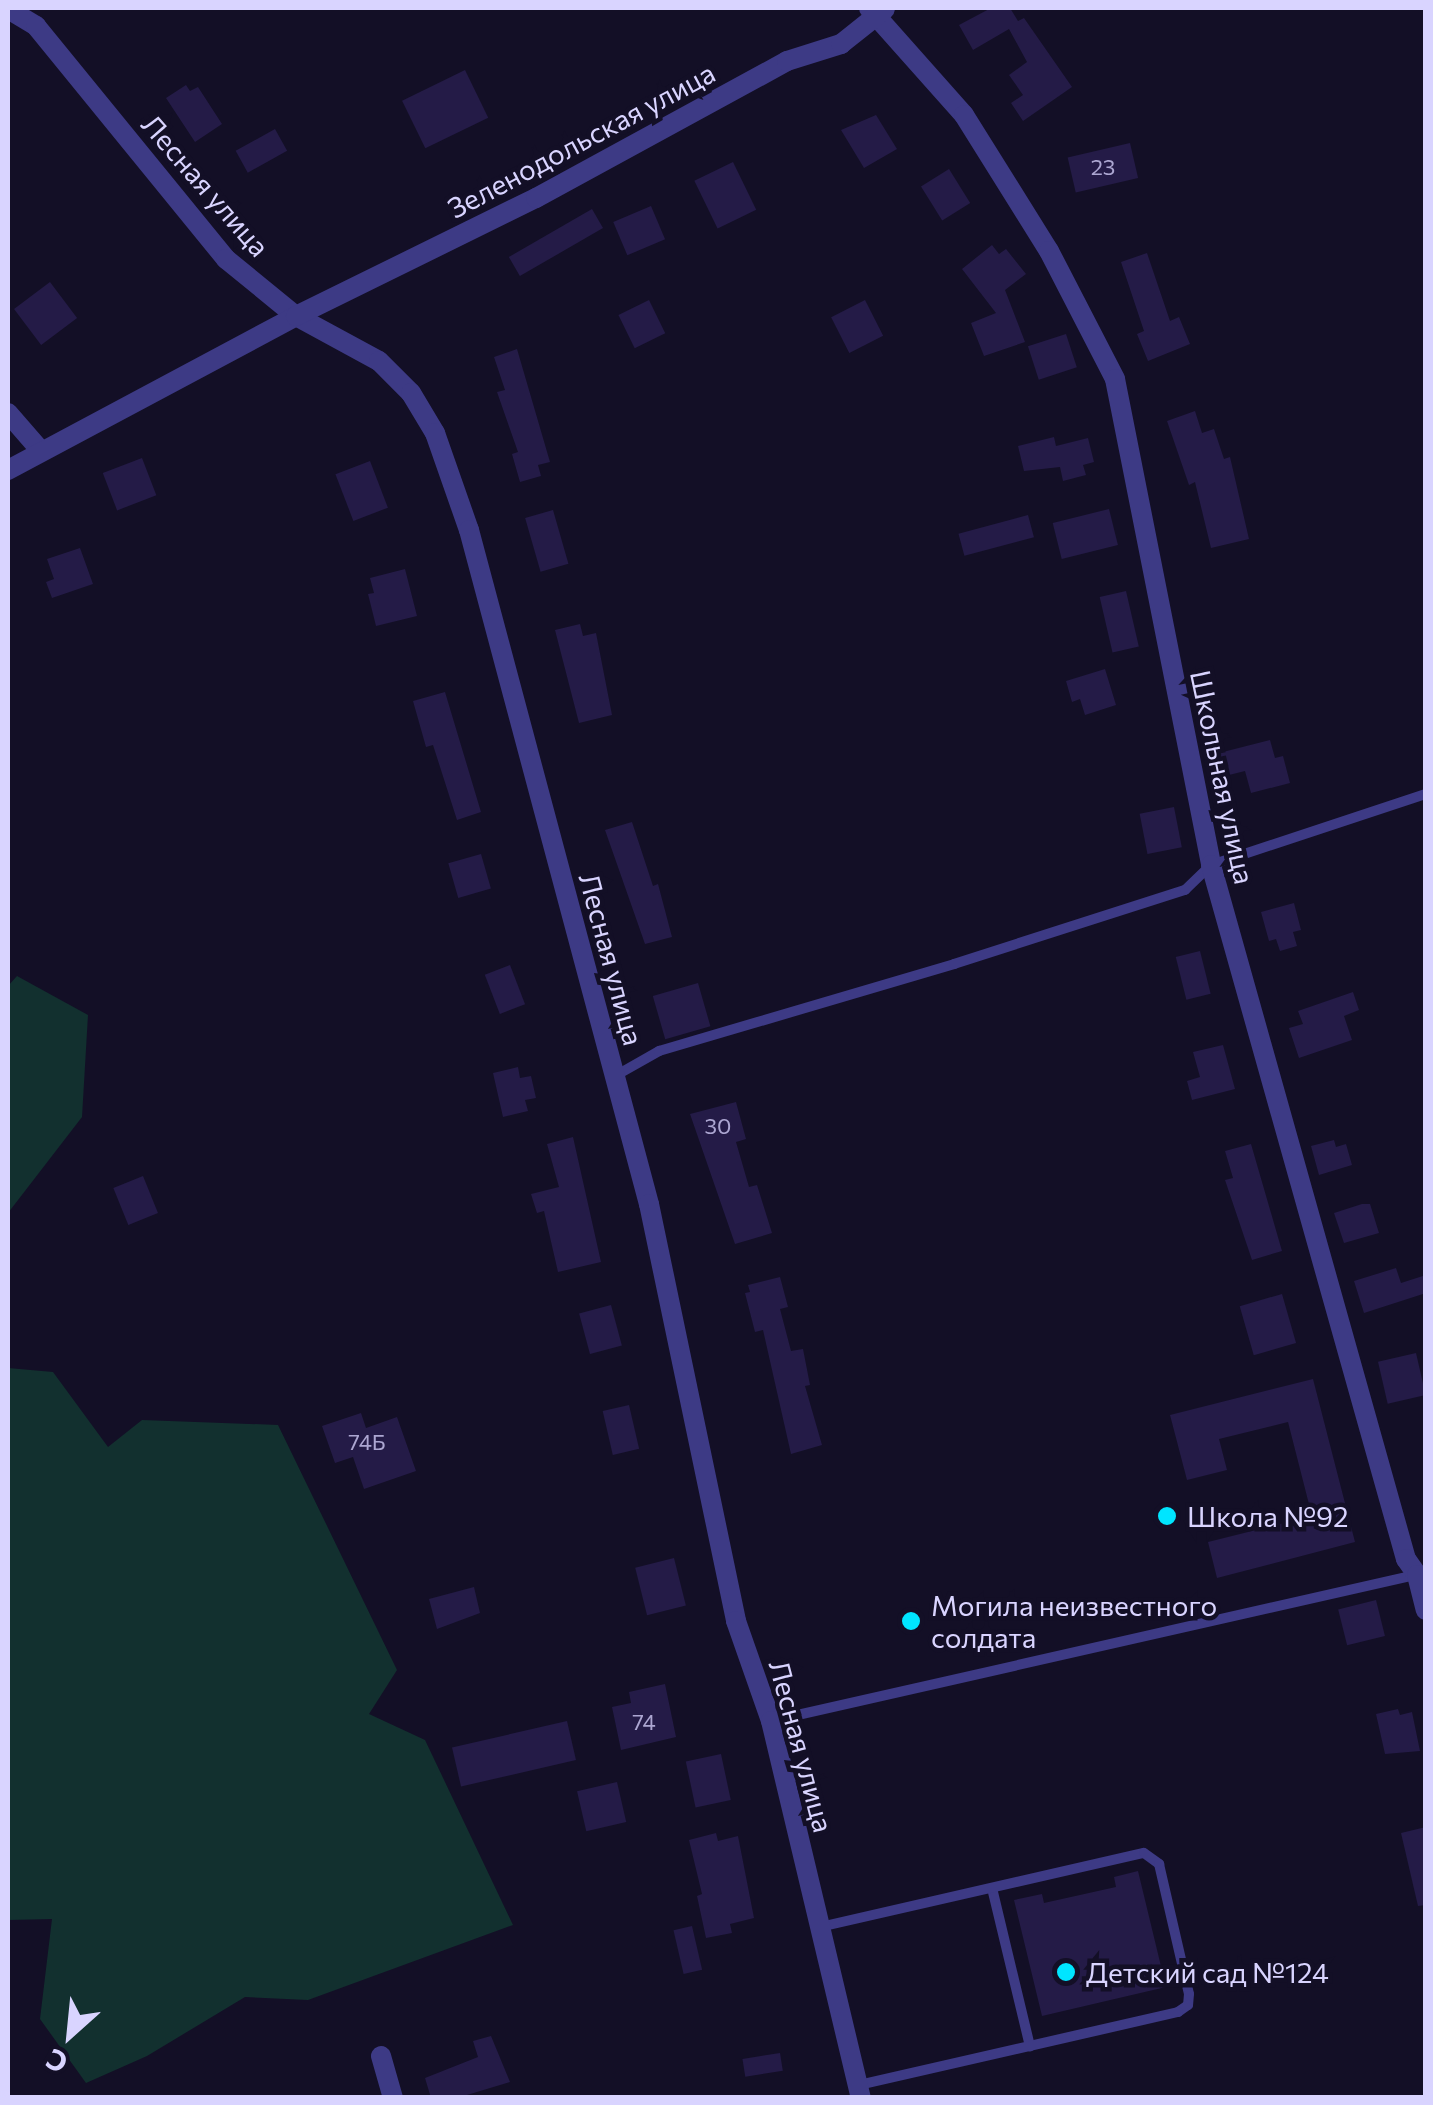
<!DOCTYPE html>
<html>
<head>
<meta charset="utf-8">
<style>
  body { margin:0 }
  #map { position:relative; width:1433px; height:2105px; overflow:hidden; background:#130f26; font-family:Commissioner,sans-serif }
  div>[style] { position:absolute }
  .green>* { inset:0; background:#12302f }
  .building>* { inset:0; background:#241b47; transform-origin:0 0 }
  .service>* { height:10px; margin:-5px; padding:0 5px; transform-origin:5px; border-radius:5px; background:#3d3a85 }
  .minor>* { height:20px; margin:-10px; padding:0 10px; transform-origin:10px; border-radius:10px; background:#3d3a85 }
  .dots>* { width:28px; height:28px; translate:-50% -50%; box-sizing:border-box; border:5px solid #130f26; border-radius:50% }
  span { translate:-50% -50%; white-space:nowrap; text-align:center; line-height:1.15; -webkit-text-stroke:9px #130f26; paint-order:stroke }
  .number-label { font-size:22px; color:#aca6d1 }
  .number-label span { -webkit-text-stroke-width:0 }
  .street-label { font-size:28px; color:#d9d4ff }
  .poi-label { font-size:28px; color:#d9d4ff }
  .left { translate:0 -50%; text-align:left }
  .frame { position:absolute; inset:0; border:10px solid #d9d4ff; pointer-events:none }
  .north { position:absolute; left:20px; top:1985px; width:100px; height:100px; -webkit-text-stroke:8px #130f26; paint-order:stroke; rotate:207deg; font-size:28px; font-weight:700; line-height:40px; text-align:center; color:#d9d4ff }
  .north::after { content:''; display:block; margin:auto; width:35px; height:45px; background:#d9d4ff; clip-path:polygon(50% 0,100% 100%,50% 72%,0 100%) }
</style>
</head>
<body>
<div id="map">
  <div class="green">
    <div style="clip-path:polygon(17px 976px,88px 1015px,82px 1117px,8px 1213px,8px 986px)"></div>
    <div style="clip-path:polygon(8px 1368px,53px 1372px,108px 1447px,142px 1420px,278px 1425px,397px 1670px,369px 1714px,425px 1740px,513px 1925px,308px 2000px,245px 1997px,147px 2056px,86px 2083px,40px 2019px,52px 1919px,8px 1920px)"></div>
  </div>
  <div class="building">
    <div style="clip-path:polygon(991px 8px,1010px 8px,1018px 21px,1024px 18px,1072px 87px,1023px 121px,1011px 103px,1023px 95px,1009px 75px,1027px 62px,1009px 29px,973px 50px,959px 25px)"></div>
    <div style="left:465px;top:70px;width:53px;height:70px;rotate:64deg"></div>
    <div style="clip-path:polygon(186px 85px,190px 91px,198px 87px,222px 124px,195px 142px,166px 98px)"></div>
    <div style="clip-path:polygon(876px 115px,897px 149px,864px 168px,841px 130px)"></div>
    <div style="left:275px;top:129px;width:25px;height:45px;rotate:61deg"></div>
    <div style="left:1130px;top:143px;width:36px;height:64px;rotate:77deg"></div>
    <div style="left:733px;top:162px;width:53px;height:43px;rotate:64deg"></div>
    <div style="left:949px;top:169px;width:40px;height:33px;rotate:58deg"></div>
    <div style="left:651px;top:206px;width:36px;height:41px;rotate:67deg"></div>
    <div style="left:592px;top:209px;width:22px;height:96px;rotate:60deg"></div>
    <div style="clip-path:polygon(992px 245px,999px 254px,1006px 249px,1026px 274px,1005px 290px,1025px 342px,984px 356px,971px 323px,996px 313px,962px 269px)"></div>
    <div style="clip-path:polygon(1147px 253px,1170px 321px,1179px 317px,1190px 344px,1148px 361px,1137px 334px,1144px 331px,1121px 262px)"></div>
    <div style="left:50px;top:282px;width:45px;height:45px;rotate:53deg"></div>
    <div style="left:649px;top:300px;width:37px;height:34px;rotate:64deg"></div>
    <div style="left:865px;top:300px;width:40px;height:38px;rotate:63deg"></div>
    <div style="left:1066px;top:334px;width:35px;height:40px;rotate:72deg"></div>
    <div style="clip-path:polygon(517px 349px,550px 462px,538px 465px,541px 476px,520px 482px,512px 454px,518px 452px,497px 392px,505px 390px,494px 357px)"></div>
    <div style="clip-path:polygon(1195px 411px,1202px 433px,1214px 429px,1224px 459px,1230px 457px,1249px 539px,1211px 548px,1195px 482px,1189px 485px,1167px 421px)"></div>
    <div style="clip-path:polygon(1054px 437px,1056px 446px,1088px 438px,1094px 462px,1083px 465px,1086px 475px,1063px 481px,1060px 467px,1024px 471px,1018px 446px)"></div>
    <div style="left:142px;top:458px;width:40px;height:42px;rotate:69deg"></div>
    <div style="left:370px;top:461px;width:50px;height:37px;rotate:69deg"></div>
    <div style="left:1109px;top:509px;width:37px;height:58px;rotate:76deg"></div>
    <div style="left:553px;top:510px;width:56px;height:29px;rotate:74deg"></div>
    <div style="left:1028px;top:515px;width:23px;height:72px;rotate:75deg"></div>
    <div style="clip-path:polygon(80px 548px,93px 584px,52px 598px,46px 582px,54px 579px,47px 559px)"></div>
    <div style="clip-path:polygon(405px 569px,417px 616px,376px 626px,368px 594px,374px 593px,370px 578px)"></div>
    <div style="left:1126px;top:591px;width:57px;height:27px;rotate:77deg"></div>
    <div style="clip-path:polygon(580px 624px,583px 636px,596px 633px,612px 715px,579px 723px,555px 630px)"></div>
    <div style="clip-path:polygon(1105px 669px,1116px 705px,1085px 715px,1080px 699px,1072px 702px,1066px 681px)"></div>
    <div style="clip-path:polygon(445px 692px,481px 812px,457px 820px,433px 745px,426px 747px,413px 701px)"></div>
    <div style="clip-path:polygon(1270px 740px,1275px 758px,1283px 756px,1290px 783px,1251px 793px,1245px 771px,1225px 776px,1219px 753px)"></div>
    <div style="left:1174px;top:807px;width:41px;height:35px;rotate:79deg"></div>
    <div style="clip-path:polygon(632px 822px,653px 886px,658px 884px,672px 937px,645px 944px,605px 830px)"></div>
    <div style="left:481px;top:854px;width:36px;height:34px;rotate:74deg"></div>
    <div style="clip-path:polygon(1294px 903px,1301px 930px,1293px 932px,1297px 946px,1280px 951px,1276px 939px,1269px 941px,1261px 912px)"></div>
    <div style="left:1200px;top:951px;width:44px;height:25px;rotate:76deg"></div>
    <div style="left:510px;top:965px;width:42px;height:27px;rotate:69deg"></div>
    <div style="left:698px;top:983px;width:45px;height:47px;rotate:74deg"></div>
    <div style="clip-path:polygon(1353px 992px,1359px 1010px,1344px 1016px,1352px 1040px,1299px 1058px,1289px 1028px,1303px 1024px,1298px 1011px)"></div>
    <div style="clip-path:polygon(1223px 1045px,1235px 1089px,1192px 1100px,1187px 1081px,1200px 1077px,1193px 1052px)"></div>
    <div style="clip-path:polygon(518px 1067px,520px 1078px,531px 1076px,536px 1098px,525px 1100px,528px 1111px,503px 1117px,493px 1073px)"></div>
    <div style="clip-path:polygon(736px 1102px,746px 1139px,736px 1142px,749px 1187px,757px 1185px,772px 1233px,735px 1244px,690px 1114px)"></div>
    <div style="clip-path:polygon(573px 1137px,601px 1262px,558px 1272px,544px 1211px,537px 1213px,531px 1194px,559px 1187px,547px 1144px)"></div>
    <div style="clip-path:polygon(1334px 1140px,1336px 1147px,1346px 1144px,1352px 1165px,1319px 1175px,1311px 1146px)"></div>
    <div style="clip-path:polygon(1251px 1144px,1282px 1251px,1252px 1260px,1225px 1180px,1233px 1178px,1225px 1151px)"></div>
    <div style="left:143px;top:1176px;width:40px;height:32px;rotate:68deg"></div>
    <div style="clip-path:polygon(1362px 1204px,1370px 1204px,1379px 1233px,1344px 1243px,1334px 1213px)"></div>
    <div style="clip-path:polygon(1396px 1268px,1401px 1283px,1426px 1275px,1426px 1293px,1364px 1313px,1354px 1281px)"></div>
    <div style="clip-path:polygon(780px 1277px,788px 1307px,780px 1309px,791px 1351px,803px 1349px,810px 1385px,805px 1386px,822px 1445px,791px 1454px,763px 1330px,755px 1332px,745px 1293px,750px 1292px,748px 1285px)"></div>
    <div style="left:1282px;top:1294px;width:51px;height:44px;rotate:74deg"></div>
    <div style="left:611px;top:1305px;width:42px;height:33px;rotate:75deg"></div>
    <div style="left:1416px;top:1353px;width:43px;height:39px;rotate:77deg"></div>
    <div style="clip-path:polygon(1313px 1379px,1355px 1542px,1217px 1578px,1208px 1542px,1312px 1516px,1288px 1422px,1219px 1439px,1227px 1470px,1187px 1480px,1170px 1415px)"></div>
    <div style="left:629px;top:1405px;width:45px;height:27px;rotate:77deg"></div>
    <div style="clip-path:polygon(361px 1413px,366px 1428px,397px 1417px,416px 1471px,364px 1489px,353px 1457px,335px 1463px,322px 1426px)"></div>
    <div style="left:674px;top:1558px;width:49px;height:40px;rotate:76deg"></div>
    <div style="clip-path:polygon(474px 1587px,480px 1613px,437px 1629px,429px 1599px)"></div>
    <div style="left:1376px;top:1600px;width:37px;height:39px;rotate:76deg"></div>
    <div style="clip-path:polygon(665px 1684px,676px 1737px,621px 1750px,612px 1707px,631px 1703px,629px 1692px)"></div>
    <div style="clip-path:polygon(1398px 1709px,1400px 1715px,1412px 1712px,1420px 1751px,1385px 1754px,1376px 1714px)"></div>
    <div style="left:567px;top:1721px;width:40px;height:118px;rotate:77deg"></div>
    <div style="left:721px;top:1754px;width:47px;height:36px;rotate:78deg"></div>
    <div style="left:617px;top:1782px;width:41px;height:41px;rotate:77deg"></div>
    <div style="clip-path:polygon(1426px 1827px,1426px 1905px,1418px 1906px,1401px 1833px)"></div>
    <div style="clip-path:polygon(716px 1833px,718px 1841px,738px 1836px,754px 1918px,730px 1924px,732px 1933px,706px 1938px,697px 1896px,702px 1894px,689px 1840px)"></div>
    <div style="clip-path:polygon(1138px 1871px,1166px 1987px,1042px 2016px,1014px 1900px,1042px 1894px,1044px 1903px,1116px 1887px,1114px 1877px)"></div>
    <div style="left:692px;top:1926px;width:45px;height:19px;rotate:77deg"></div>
    <div style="clip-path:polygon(491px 2036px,510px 2082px,457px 2098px,431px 2098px,425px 2078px,478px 2057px,473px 2041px)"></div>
    <div style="left:780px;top:2053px;width:18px;height:38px;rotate:81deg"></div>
  </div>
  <div class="service">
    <div style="left:615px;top:1076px;width:51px;rotate:-29.6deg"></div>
    <div style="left:659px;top:1051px;width:308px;rotate:-16.4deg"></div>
    <div style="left:954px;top:964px;width:243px;rotate:-17.8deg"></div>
    <div style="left:1185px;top:890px;width:36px;rotate:-44deg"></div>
    <div style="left:1211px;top:865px;width:226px;rotate:-18.3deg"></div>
    <div style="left:771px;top:1721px;width:660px;rotate:-12.77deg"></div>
    <div style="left:992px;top:1888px;width:163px;rotate:76.5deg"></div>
    <div style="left:820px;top:1927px;width:332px;rotate:-12.9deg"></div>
    <div style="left:1144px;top:1853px;width:19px;rotate:36deg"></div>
    <div style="left:1159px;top:1864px;width:133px;rotate:77deg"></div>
    <div style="left:1189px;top:1994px;width:11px;rotate:95deg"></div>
    <div style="left:1188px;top:2005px;width:12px;rotate:145deg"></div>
    <div style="left:1178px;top:2012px;width:328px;rotate:167.1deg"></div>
  </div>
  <div class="minor">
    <div style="left:869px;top:8px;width:143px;rotate:48.4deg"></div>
    <div style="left:964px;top:115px;width:160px;rotate:58deg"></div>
    <div style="left:1049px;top:251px;width:144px;rotate:62.7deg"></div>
    <div style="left:1115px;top:379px;width:495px;rotate:78.8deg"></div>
    <div style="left:1211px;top:865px;width:721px;rotate:74.31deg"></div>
    <div style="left:1406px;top:1559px;width:19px;rotate:55deg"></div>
    <div style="left:1417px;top:1575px;width:36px;rotate:76deg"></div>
    <div style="left:8px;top:9px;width:33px;rotate:31deg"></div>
    <div style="left:36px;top:26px;width:301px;rotate:50.8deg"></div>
    <div style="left:226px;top:259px;width:90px;rotate:39.2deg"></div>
    <div style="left:296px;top:316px;width:94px;rotate:28.5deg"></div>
    <div style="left:379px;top:361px;width:45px;rotate:45deg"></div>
    <div style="left:411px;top:393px;width:47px;rotate:59deg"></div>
    <div style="left:435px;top:433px;width:103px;rotate:70.7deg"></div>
    <div style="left:469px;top:530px;width:698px;rotate:75.05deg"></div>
    <div style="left:649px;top:1204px;width:426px;rotate:78.2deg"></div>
    <div style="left:736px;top:1621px;width:106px;rotate:70.7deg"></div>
    <div style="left:771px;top:1721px;width:388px;rotate:76.6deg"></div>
    <div style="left:8px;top:413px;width:50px;rotate:49deg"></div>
    <div style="left:8px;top:470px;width:327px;rotate:-28.1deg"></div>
    <div style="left:296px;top:316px;width:267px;rotate:-26.2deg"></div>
    <div style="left:536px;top:198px;width:286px;rotate:-28.6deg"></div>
    <div style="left:787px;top:61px;width:57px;rotate:-17.5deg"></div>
    <div style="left:841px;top:44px;width:56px;rotate:-38.5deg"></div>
    <div style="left:381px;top:2056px;width:44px;rotate:74.1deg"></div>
  </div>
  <div class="dots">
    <div style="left:1167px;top:1516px;background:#00e5ff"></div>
    <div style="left:911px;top:1621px;background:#00e5ff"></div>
    <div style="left:1066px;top:1972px;background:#00e5ff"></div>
  </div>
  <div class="number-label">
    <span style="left:1103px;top:167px">23</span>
    <span style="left:718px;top:1126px">30</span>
    <span style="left:367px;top:1442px">74Б</span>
    <span style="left:644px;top:1722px">74</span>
  </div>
  <div class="street-label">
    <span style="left:581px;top:140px;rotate:-28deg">Зеленодольская улица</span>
    <span style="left:206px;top:185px;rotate:49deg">Лесная улица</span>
    <span style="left:1223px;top:777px;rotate:78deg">Школьная улица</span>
    <span style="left:612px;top:959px;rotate:75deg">Лесная улица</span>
    <span style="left:802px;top:1746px;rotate:75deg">Лесная улица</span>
  </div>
  <div class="poi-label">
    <span class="left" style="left:1187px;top:1516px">Школа №92</span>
    <span class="left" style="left:931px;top:1621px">Могила неизвестного<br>солдата</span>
    <span class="left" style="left:1086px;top:1972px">Детский сад №124</span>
  </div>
  <div class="frame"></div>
  <div class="north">С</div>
</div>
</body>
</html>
